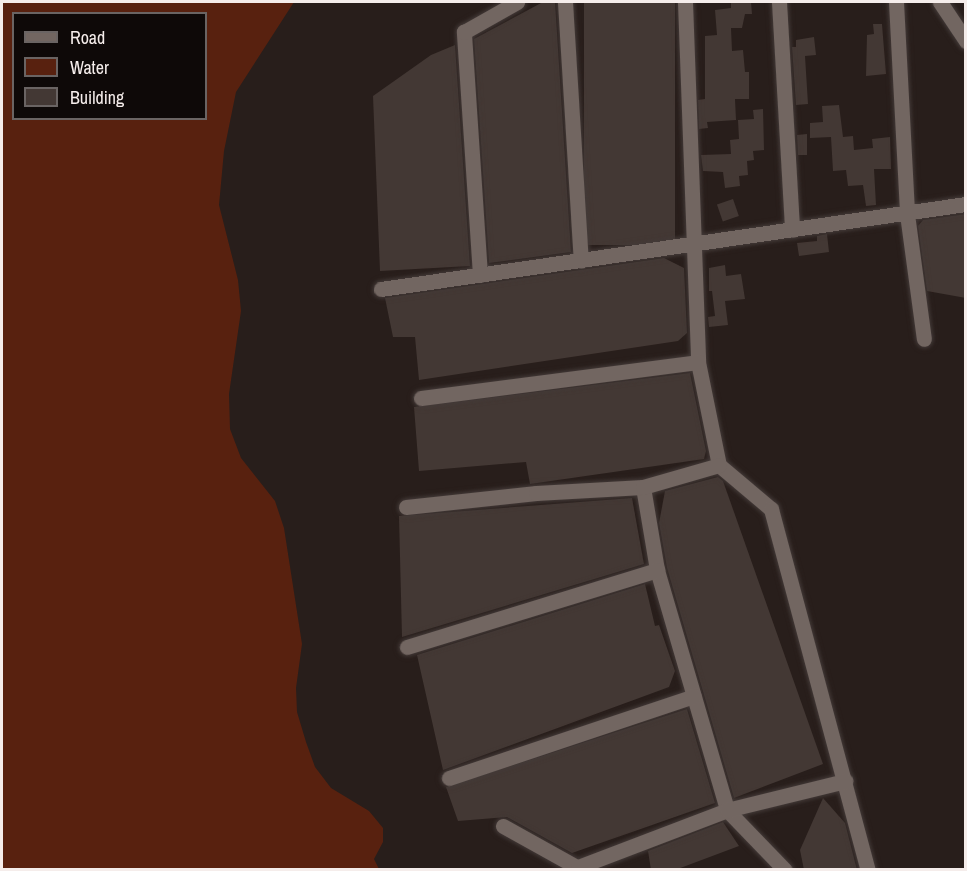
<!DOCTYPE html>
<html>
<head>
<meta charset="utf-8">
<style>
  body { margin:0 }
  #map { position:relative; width:967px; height:871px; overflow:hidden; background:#281e1b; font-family:"Archivo Narrow",sans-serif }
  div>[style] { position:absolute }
  .water>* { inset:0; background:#58210f }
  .building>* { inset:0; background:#433834; transform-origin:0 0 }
  .roads { filter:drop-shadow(0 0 2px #433a38) drop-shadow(0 0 2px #433a38) }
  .minor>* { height:15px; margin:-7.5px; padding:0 7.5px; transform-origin:7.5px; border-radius:7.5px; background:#726661 }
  span { translate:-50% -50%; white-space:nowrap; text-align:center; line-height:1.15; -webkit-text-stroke:6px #0e0908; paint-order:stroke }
  .frame { position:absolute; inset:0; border:3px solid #f5edeb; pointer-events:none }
  .legend { position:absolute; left:12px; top:12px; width:195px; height:108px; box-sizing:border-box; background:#0e0908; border:2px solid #6a6463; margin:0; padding:8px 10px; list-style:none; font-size:18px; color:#f5edeb }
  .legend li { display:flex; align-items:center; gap:12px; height:30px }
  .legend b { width:30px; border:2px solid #6a6463 }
</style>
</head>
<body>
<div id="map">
  <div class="water">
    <div style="clip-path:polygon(evenodd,2px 2px,294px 2px,236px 92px,224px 151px,219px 205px,238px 280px,241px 311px,229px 394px,230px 429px,241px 458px,275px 501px,284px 528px,302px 644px,296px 688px,297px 712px,306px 742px,315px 767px,331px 788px,369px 811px,383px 828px,383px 842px,374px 859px,379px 869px,2px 869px,2px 2px,14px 14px,206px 14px,206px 118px,14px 118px,14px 14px)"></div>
  </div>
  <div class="building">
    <div style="clip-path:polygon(543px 2px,555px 2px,571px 252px,489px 263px,474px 39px)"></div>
    <div style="left:584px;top:2px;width:91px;height:243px"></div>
    <div style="clip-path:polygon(731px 2px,751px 2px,752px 14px,745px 14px,742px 28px,731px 28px,732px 51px,743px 50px,745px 72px,749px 72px,749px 99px,735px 99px,736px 120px,707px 122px,708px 128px,699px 129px,698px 100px,705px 99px,705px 36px,717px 35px,715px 10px,731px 8px)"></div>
    <div style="clip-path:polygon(873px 24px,882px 24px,886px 74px,866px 76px,867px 35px,874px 34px)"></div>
    <div style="clip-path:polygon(814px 37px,816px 55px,805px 56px,808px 104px,796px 105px,792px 47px,796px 47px,796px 40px)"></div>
    <div style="clip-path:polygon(455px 45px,470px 266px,380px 271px,373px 96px,431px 55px)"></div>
    <div style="clip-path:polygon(839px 105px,843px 137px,853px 136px,854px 150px,873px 148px,872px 139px,890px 137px,891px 169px,874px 169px,876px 205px,866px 206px,863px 185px,848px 186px,846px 170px,833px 171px,831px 137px,810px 138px,810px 123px,823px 122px,822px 106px)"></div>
    <div style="clip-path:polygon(763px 109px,764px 150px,753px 151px,754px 160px,747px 161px,748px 175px,739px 176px,740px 186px,725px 188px,723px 172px,703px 171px,701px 155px,731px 154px,730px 140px,739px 139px,738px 120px,754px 119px,753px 110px)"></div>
    <div style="clip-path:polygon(807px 134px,807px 155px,798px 155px,797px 135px)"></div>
    <div style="left:733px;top:199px;width:18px;height:17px;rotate:71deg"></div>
    <div style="clip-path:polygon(966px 214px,966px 298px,927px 291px,918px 226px,923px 220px)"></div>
    <div style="clip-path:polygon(827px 234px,829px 252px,799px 256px,797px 243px,817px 241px,817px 236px)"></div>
    <div style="clip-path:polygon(664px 258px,684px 268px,687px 333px,678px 341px,419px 380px,415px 337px,393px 337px,385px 298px)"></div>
    <div style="clip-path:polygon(725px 265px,726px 276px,741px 274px,745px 299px,725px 301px,728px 325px,709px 327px,708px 317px,715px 316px,712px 291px,709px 291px,709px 268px)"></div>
    <div style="clip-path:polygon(690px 373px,706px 451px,704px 459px,530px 484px,526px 462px,419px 471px,414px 407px)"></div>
    <div style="clip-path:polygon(718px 477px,723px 481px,823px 764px,734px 798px,667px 568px,659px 523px,665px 491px)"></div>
    <div style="clip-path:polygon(632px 498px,644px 564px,402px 637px,399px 516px)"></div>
    <div style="clip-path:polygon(645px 584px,655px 626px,659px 625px,675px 671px,669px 687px,443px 770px,417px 655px)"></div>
    <div style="clip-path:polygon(687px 709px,715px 803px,572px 853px,507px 817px,458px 821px,446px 787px)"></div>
    <div style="clip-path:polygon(823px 798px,845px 823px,857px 870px,804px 870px,800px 850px)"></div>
    <div style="clip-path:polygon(723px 822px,739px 846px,675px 870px,651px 870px,648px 851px)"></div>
  </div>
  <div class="roads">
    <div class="minor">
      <div style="left:565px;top:2px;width:259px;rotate:86.5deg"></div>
      <div style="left:685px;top:2px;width:360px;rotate:87.9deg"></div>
      <div style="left:698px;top:362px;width:105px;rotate:78.5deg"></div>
      <div style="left:719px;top:465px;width:68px;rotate:40.2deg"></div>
      <div style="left:771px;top:509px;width:374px;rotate:75deg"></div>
      <div style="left:779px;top:2px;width:228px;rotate:86.7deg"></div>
      <div style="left:896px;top:2px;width:212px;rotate:87deg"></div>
      <div style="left:907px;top:214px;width:126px;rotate:82.3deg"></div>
      <div style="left:940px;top:2px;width:47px;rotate:56.3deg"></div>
      <div style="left:480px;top:275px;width:244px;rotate:-93.8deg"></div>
      <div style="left:464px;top:32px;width:61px;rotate:-29.5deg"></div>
      <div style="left:381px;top:289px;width:591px;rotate:-8.27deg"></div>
      <div style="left:421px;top:398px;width:279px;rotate:-7.4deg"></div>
      <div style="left:643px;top:487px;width:84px;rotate:80.4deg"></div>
      <div style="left:657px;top:570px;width:250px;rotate:73.7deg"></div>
      <div style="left:727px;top:810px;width:83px;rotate:46deg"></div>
      <div style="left:406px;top:507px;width:131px;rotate:-6.1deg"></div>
      <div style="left:536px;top:493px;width:107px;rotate:-3.2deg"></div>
      <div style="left:643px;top:487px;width:79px;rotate:-16.1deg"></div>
      <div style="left:407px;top:647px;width:262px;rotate:-17.1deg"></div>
      <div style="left:449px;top:778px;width:258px;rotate:-18.5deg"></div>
      <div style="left:503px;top:826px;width:90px;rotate:29.1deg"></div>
      <div style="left:578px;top:867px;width:160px;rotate:-20.9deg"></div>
      <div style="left:727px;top:810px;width:122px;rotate:-13.8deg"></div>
    </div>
  </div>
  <div class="frame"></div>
  <ul class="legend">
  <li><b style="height:8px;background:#726661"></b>Road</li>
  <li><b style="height:16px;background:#58210f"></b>Water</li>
  <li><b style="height:16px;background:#433834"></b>Building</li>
  </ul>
</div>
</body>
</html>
